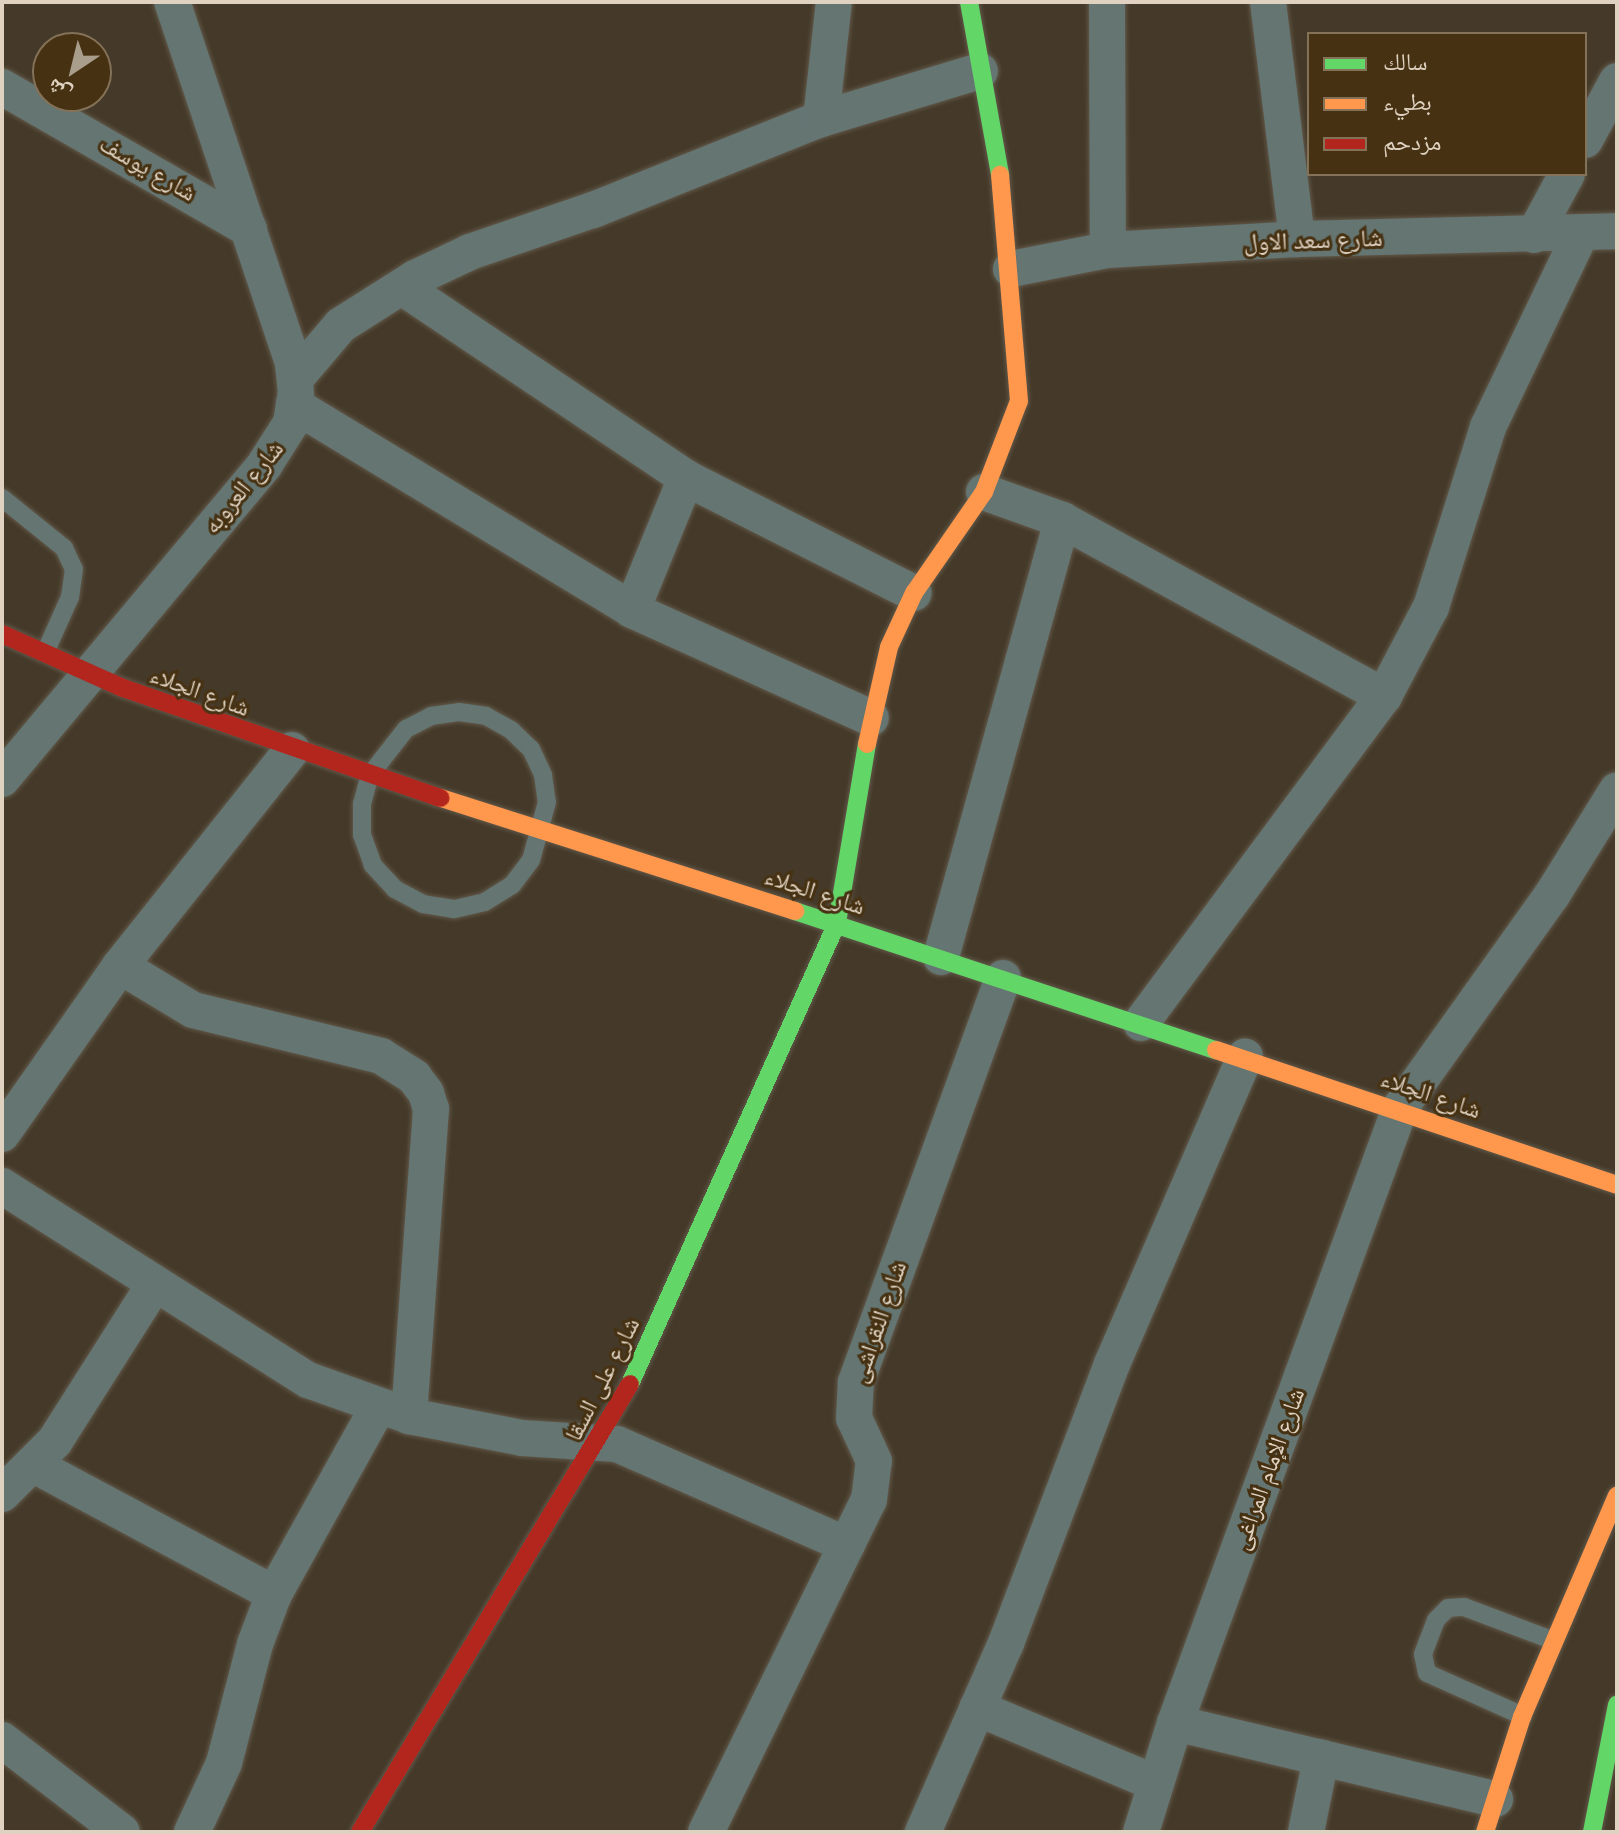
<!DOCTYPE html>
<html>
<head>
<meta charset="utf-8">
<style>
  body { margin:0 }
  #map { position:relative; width:1619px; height:1834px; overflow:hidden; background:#453a29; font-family:Montserrat,"Noto Naskh Arabic",sans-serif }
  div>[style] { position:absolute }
  .roads { filter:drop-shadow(0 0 2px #61584a) drop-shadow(0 0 2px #61584a) }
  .lane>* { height:18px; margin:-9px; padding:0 9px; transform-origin:9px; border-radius:9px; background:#647572 }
  .street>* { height:36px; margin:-18px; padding:0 18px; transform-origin:18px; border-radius:18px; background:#647572 }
  .fast>* { height:18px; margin:-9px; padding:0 9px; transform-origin:9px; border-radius:9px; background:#63d668 }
  .slow>* { height:18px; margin:-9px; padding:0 9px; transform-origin:9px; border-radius:9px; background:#ff974d }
  .jam>* { height:18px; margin:-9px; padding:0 9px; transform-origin:9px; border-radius:9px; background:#b3261e }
  span { translate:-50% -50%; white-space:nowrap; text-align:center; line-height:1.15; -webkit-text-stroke:6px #463112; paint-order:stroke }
  .street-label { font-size:24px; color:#dfd2c1 }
  .frame { position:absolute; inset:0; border:4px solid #dfd2c1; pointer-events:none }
  .legend { position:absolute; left:1307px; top:32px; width:280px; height:144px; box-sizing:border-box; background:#463112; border:2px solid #837158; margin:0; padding:10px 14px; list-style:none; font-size:24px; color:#dfd2c1 }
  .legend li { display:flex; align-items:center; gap:16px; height:40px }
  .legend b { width:40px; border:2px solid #837158 }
  .north { position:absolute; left:32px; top:32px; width:80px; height:80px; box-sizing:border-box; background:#463112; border:2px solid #837158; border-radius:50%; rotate:215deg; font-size:22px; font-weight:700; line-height:32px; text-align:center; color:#dfd2c1 }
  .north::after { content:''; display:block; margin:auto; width:28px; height:36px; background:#a99d8c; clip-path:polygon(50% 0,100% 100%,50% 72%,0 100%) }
</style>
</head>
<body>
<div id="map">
  <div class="roads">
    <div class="lane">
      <div style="left:2px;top:498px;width:80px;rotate:38.9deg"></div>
      <div style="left:64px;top:548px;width:23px;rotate:65deg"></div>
      <div style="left:74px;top:569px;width:28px;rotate:98deg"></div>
      <div style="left:70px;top:597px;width:61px;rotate:114.1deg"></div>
      <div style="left:459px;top:712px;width:27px;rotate:8deg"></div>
      <div style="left:486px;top:716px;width:29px;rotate:29deg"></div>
      <div style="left:511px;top:730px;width:28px;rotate:44deg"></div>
      <div style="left:531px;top:749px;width:29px;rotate:65deg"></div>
      <div style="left:543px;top:775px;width:27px;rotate:82deg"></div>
      <div style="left:547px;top:802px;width:60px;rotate:105.4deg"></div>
      <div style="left:531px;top:860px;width:31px;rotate:127deg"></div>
      <div style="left:512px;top:885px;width:32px;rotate:148deg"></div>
      <div style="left:485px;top:902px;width:32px;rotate:167deg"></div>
      <div style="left:454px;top:909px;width:31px;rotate:-171deg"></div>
      <div style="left:423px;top:904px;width:32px;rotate:-152deg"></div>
      <div style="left:395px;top:889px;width:33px;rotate:-133deg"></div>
      <div style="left:373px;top:865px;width:32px;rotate:-110deg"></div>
      <div style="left:362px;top:835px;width:31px;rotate:-90deg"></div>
      <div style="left:362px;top:804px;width:30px;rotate:-75deg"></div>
      <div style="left:370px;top:775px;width:58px;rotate:-52deg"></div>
      <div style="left:406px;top:729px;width:28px;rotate:-27deg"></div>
      <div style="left:431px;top:716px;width:28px;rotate:-8deg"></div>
      <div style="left:1523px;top:1716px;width:105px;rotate:-155.9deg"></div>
      <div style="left:1427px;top:1673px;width:19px;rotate:-102deg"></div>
      <div style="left:1423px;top:1654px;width:36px;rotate:-69deg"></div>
      <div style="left:1436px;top:1620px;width:17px;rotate:-45deg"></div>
      <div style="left:1448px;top:1608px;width:16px;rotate:-4deg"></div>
      <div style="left:1464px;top:1607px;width:94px;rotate:20.6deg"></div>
    </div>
    <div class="street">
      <div style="left:1107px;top:2px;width:248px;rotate:89.8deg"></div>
      <div style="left:1268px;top:2px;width:239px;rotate:83deg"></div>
      <div style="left:2px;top:87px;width:285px;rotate:29.9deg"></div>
      <div style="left:821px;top:119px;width:118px;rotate:-83.7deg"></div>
      <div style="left:1585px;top:140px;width:67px;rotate:-61.5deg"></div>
      <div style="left:1534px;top:235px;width:69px;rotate:-61.6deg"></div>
      <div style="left:1011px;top:269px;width:99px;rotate:-11.1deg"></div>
      <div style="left:1108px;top:250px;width:189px;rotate:-3.3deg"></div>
      <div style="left:1297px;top:239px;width:320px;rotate:-1.4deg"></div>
      <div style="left:402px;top:287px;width:342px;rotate:33.9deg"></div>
      <div style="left:686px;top:478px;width:255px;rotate:26.8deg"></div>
      <div style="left:295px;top:379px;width:71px;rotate:-49.6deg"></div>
      <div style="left:341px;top:325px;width:88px;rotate:-32.4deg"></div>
      <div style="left:415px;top:278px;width:61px;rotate:-25.3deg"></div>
      <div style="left:470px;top:252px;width:130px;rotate:-18.9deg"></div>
      <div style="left:593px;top:210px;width:245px;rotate:-21.8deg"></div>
      <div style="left:821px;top:119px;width:166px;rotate:-16.8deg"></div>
      <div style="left:294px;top:405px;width:395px;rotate:31.2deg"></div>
      <div style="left:632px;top:610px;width:262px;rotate:24.3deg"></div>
      <div style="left:984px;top:492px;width:83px;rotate:19.7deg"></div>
      <div style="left:1062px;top:520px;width:367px;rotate:28.7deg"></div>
      <div style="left:632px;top:610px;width:143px;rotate:-67.8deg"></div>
      <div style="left:2px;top:779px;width:410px;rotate:-50.1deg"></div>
      <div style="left:265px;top:464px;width:49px;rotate:-57.6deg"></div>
      <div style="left:291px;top:423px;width:30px;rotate:-81deg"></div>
      <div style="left:296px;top:393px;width:30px;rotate:-96deg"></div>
      <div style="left:293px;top:363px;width:381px;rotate:-108.5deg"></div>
      <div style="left:941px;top:957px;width:453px;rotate:-74.5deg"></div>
      <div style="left:120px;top:966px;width:85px;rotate:31.1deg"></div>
      <div style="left:193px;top:1010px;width:194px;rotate:13.7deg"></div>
      <div style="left:381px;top:1056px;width:39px;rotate:32deg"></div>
      <div style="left:414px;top:1077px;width:20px;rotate:53deg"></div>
      <div style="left:426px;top:1093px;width:17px;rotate:73deg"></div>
      <div style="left:431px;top:1109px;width:308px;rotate:94.1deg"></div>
      <div style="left:1141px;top:1023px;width:407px;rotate:-53.4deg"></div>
      <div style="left:1384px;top:696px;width:101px;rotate:-62.2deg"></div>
      <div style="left:1431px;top:607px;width:189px;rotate:-72.4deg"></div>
      <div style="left:1488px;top:427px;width:215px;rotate:-64.4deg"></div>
      <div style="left:2px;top:1134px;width:205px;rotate:-54.9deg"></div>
      <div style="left:120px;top:966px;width:276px;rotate:-51.5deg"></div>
      <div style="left:2px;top:1186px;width:362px;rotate:32.4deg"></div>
      <div style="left:308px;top:1380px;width:107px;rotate:19.6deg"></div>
      <div style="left:409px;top:1416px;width:115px;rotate:11deg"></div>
      <div style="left:522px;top:1438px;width:95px;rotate:3.6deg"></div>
      <div style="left:617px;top:1444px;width:251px;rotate:23.7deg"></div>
      <div style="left:32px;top:1464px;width:275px;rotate:28.2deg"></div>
      <div style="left:2px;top:1494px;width:75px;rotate:-45deg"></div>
      <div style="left:55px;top:1441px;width:185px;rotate:-57.6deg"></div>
      <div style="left:977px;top:1708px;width:193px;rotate:22.8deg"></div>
      <div style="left:1175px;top:1723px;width:329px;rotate:13.4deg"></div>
      <div style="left:2px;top:1740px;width:151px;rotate:37.5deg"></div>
      <div style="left:192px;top:1832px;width:76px;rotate:-65.1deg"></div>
      <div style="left:224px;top:1763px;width:123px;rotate:-75.4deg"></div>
      <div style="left:255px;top:1644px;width:53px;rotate:-69.2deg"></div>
      <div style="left:274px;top:1594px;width:214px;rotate:-60.9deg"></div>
      <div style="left:706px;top:1832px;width:370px;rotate:-63.9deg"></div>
      <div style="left:869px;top:1500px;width:39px;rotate:-83deg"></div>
      <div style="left:874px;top:1461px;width:47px;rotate:-114.9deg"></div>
      <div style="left:854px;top:1418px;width:36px;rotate:-87deg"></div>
      <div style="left:856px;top:1382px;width:430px;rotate:-70deg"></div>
      <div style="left:923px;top:1832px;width:206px;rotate:-66.3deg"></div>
      <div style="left:1006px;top:1643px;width:298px;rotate:-69.2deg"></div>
      <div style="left:1112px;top:1364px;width:335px;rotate:-66.6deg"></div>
      <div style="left:1141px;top:1832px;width:114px;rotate:-72.7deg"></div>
      <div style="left:1175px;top:1723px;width:655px;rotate:-69.9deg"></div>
      <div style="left:1400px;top:1108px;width:262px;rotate:-54.5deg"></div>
      <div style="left:1552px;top:895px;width:123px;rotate:-58.2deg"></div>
      <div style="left:1306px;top:1832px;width:76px;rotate:-78.5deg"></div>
    </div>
    <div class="fast">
      <div style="left:969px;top:2px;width:176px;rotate:79.8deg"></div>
      <div style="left:795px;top:911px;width:443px;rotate:18.3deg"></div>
      <div style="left:630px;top:1384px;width:505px;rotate:-65.82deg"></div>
      <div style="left:837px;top:923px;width:181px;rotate:-80.5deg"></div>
      <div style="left:1592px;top:1832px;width:130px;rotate:-78.9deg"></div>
    </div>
    <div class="slow">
      <div style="left:867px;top:744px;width:99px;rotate:-77.2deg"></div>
      <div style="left:889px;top:647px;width:60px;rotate:-65.2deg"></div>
      <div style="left:914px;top:593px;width:123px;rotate:-55.3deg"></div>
      <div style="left:984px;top:492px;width:97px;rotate:-69deg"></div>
      <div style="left:1019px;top:401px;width:227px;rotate:-94.8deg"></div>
      <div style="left:441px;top:798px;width:372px;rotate:17.7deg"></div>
      <div style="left:1216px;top:1050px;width:423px;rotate:18.6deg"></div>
      <div style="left:1485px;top:1832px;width:121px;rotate:-72.2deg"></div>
      <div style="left:1522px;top:1717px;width:241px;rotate:-66.8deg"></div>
    </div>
    <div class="jam">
      <div style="left:2px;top:634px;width:133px;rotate:24.1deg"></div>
      <div style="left:123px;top:688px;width:336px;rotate:19.1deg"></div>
      <div style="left:360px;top:1832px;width:523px;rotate:-58.92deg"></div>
    </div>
  </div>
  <div class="street-label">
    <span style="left:148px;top:168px;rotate:30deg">شارع يوسف</span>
    <span style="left:1313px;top:240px;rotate:-2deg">شارع سعد الاول</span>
    <span style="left:243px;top:487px;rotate:-51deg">شارع العروبه</span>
    <span style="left:200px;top:691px;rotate:20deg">شارع الجلاء</span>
    <span style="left:815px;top:891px;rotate:18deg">شارع الجلاء</span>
    <span style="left:1431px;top:1094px;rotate:19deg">شارع الجلاء</span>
    <span style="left:878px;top:1322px;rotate:-71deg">شارع النقراشى</span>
    <span style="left:602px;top:1379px;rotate:-63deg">شارع على السقا</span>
    <span style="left:1268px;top:1469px;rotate:-70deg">شارع الإمام المراغى</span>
  </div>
  <div class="frame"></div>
  <ul class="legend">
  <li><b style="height:10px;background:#63d668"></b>سالك</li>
  <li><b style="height:10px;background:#ff974d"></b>بطيء</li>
  <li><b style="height:10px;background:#b3261e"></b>مزدحم</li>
  </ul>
  <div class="north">ش</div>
</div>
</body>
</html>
